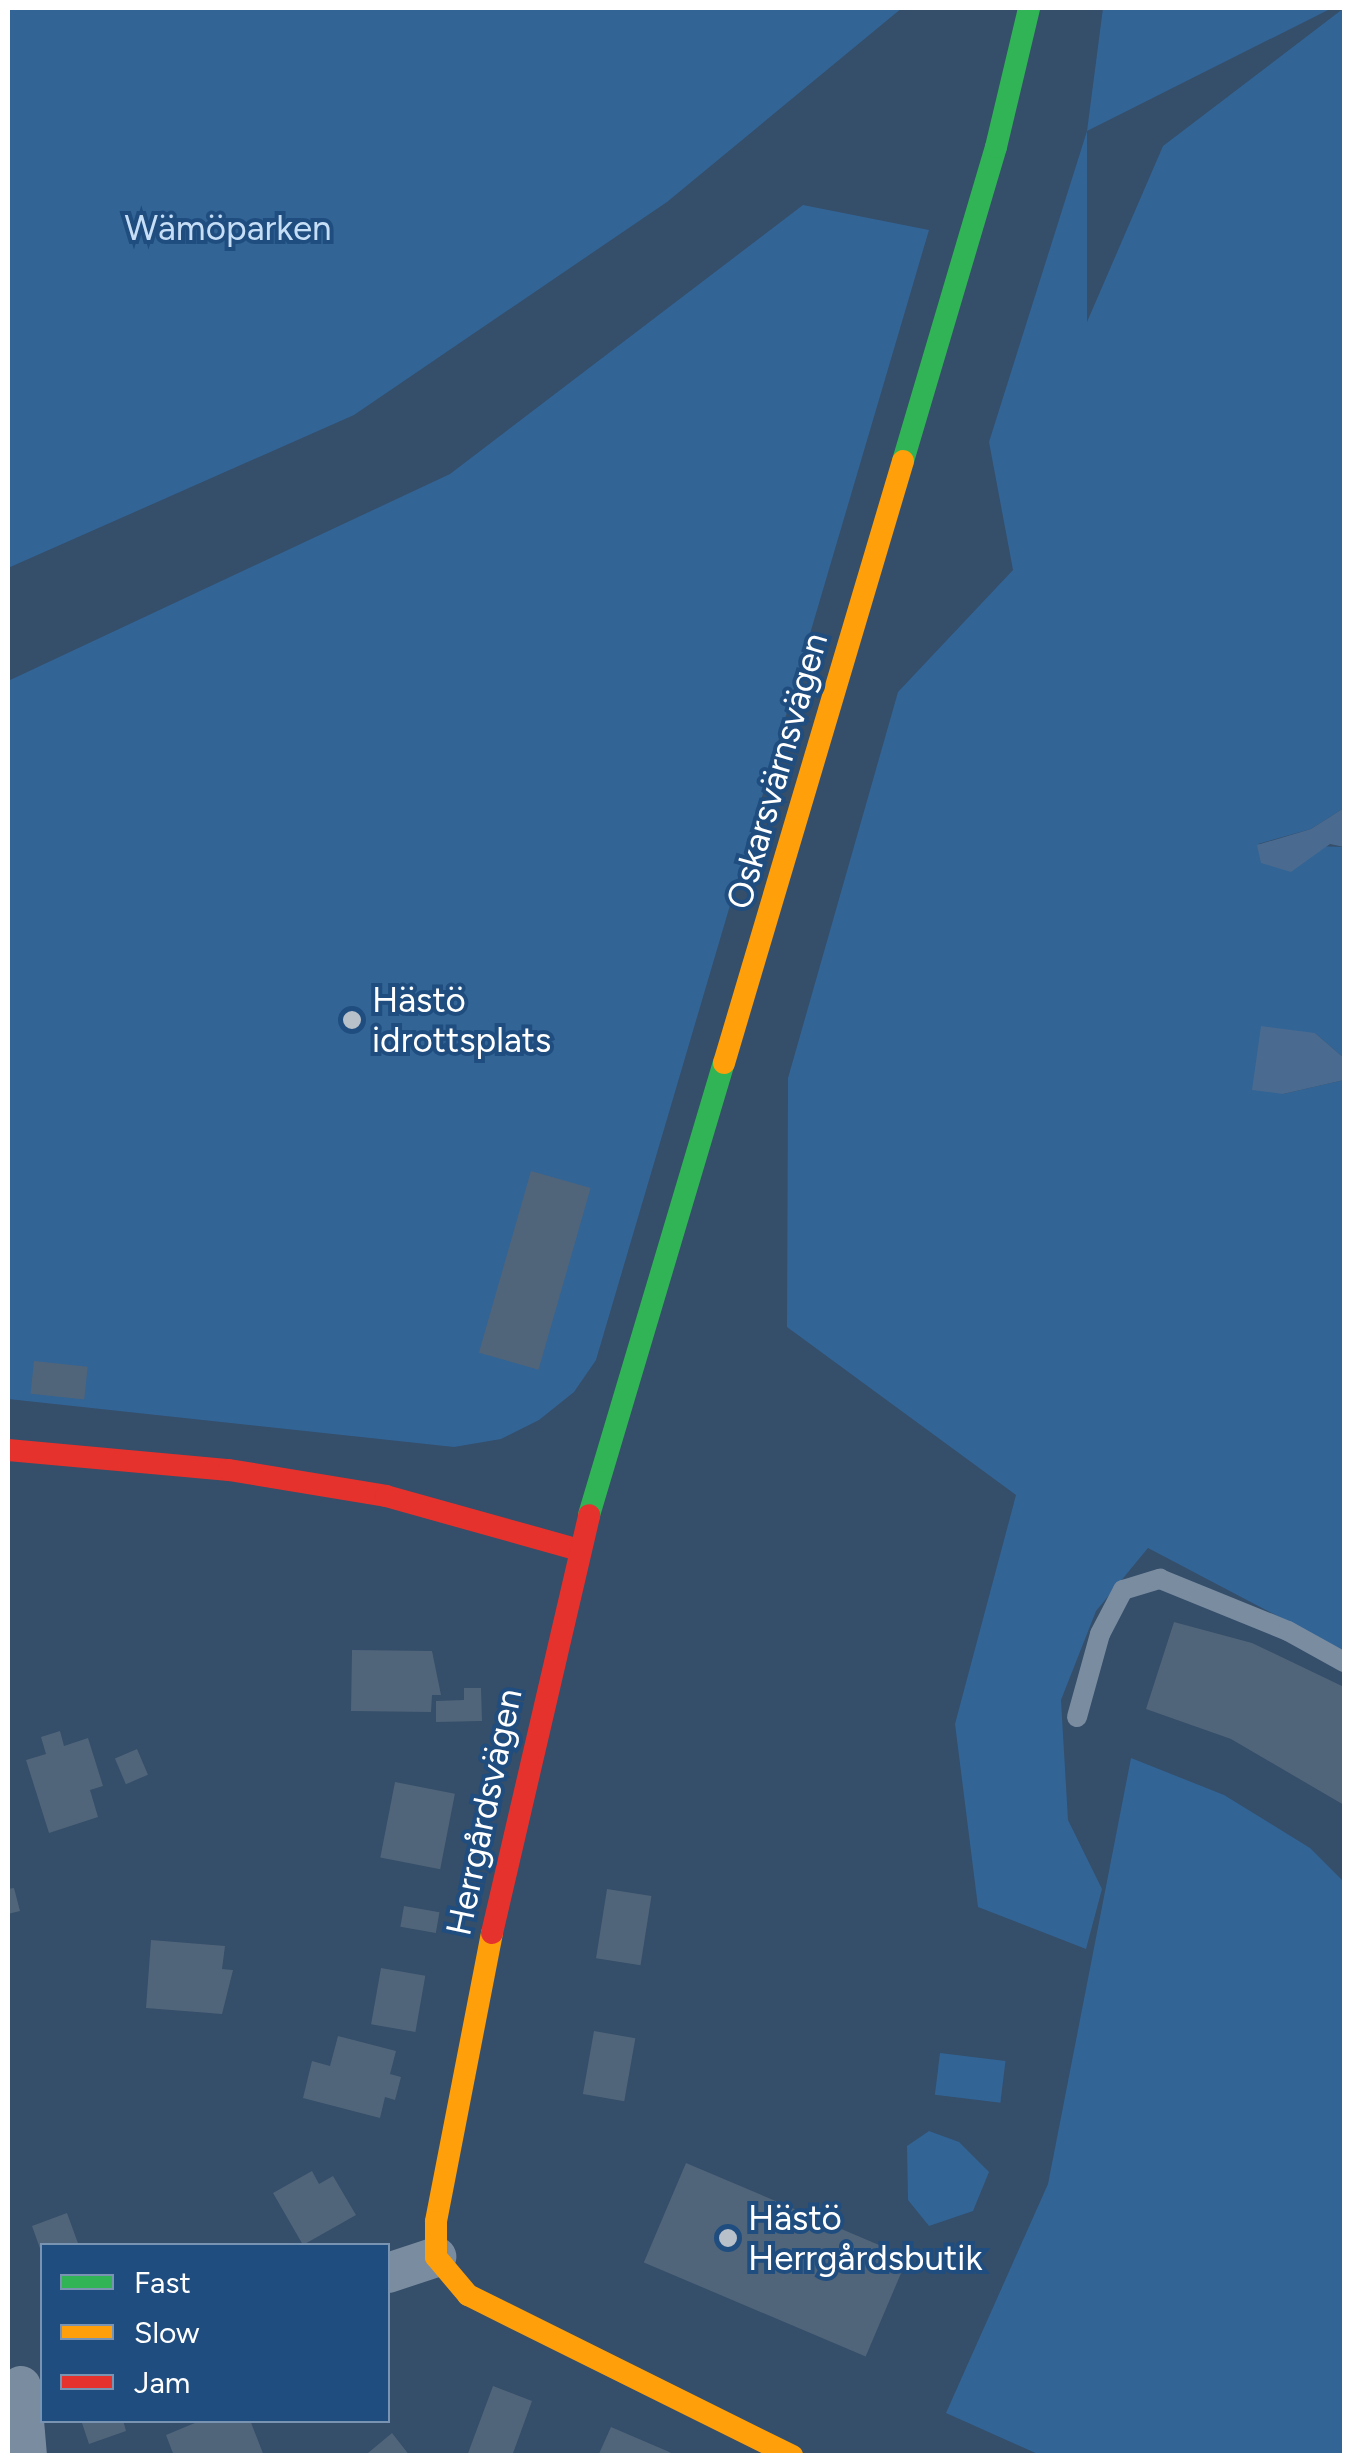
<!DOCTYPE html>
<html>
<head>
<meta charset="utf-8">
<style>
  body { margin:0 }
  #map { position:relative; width:1352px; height:2463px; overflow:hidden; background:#354e69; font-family:Figtree,sans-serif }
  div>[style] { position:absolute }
  .green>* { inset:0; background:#326496; transform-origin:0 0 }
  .water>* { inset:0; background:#4a6b8f }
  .building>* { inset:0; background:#50657a; transform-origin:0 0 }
  .lane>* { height:20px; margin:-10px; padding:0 10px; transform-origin:10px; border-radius:10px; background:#7a8ca0 }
  .street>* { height:40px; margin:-20px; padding:0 20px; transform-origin:20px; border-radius:20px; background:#7a8ca0 }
  .fast>* { height:22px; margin:-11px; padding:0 11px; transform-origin:11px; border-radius:11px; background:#30b455 }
  .slow>* { height:22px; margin:-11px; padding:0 11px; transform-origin:11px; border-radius:11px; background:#ff9f0a }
  .jam>* { height:22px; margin:-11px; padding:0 11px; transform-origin:11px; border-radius:11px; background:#e5322d }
  .dots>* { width:28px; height:28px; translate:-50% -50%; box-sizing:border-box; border:5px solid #1f4d7f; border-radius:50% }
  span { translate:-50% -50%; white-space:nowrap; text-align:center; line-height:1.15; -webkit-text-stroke:8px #1f4d7f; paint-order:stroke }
  .park-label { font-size:35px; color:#c6def6 }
  .street-label { font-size:35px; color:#fff }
  .poi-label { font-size:35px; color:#fff }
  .left { translate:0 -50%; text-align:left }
  .frame { position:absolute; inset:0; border:10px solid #fff; pointer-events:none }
  .legend { position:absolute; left:40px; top:2243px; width:350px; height:180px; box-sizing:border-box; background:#1f4d7f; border:2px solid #7994b2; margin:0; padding:12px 18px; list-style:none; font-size:30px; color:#fff }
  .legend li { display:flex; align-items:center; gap:20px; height:50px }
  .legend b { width:50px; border:2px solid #7994b2 }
</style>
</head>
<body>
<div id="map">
  <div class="green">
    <div style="clip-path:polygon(8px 8px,902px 8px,667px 202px,354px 415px,8px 568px)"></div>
    <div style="clip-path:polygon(1103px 8px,1332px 8px,1087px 131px,1087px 322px,1163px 146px,1344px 8px,1344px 808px,1311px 829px,1258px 844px,1344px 847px,1344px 1058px,1315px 1033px,1283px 1094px,1344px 1080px,1344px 1651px,1148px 1548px,1096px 1611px,1061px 1700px,1068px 1820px,1102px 1889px,1086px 1949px,978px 1907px,955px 1724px,1016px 1495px,787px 1327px,788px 1078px,898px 692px,1013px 570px,989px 442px,1087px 131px)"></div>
    <div style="clip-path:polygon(803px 205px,929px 230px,596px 1360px,574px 1392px,539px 1420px,501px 1439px,454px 1447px,8px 1399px,8px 681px,450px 474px)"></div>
    <div style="clip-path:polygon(1131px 1758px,1224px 1795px,1310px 1848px,1344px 1882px,1344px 2455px,1040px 2455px,946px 2413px,1048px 2184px)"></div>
    <div style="left:940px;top:2053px;width:66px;height:42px;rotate:7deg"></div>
    <div style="clip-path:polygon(929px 2131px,959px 2142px,989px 2172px,973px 2211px,929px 2226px,908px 2200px,907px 2146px)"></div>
  </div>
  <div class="water">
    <div style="clip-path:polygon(1344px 808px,1344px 847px,1330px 844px,1291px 872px,1261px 863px,1257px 845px,1311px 829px)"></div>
    <div style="clip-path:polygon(1261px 1026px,1315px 1033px,1344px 1058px,1344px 1080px,1283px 1094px,1252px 1090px)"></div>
  </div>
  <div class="building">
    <div style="left:531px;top:1171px;width:62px;height:189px;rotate:16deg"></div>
    <div style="left:34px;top:1361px;width:54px;height:33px;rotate:6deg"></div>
    <div style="clip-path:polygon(1174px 1622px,1252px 1643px,1344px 1687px,1344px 1805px,1231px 1739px,1146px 1709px)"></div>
    <div style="clip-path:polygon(352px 1650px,432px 1651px,441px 1695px,432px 1695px,431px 1712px,351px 1711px)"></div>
    <div style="clip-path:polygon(464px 1688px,481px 1688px,482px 1721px,436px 1722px,436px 1701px,464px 1700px)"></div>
    <div style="clip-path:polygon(60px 1731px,64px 1746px,88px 1738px,103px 1786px,90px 1790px,98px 1817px,49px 1833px,26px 1760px,46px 1754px,41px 1737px)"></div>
    <div style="left:137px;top:1749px;width:28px;height:24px;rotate:67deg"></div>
    <div style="left:395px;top:1782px;width:61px;height:77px;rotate:11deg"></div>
    <div style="clip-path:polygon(14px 1888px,20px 1911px,8px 1914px,8px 1889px)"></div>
    <div style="left:607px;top:1889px;width:45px;height:70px;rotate:9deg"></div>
    <div style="left:404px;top:1906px;width:36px;height:21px;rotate:10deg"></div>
    <div style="clip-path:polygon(151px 1940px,225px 1946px,222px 1969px,233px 1970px,222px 2014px,146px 2008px)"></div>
    <div style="left:381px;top:1968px;width:45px;height:57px;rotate:10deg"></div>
    <div style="left:594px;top:2031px;width:42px;height:64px;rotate:10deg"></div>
    <div style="clip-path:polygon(338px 2036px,396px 2051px,390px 2074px,401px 2077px,395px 2100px,385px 2097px,380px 2118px,303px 2098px,312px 2061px,330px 2066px)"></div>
    <div style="left:686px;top:2163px;width:241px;height:108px;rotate:23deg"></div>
    <div style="clip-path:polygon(312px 2171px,319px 2184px,333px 2176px,356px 2215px,303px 2245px,273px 2193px)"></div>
    <div style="clip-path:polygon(67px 2213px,79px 2246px,42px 2246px,42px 2254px,32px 2226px)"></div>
    <div style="clip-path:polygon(493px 2386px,532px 2401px,512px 2456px,467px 2456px)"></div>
    <div style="clip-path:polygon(81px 2420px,123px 2420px,126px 2431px,89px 2444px)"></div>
    <div style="clip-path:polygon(202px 2420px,250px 2420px,264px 2456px,174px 2456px,166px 2435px)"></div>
    <div style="clip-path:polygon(611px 2427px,667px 2451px,677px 2456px,598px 2456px)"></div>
    <div style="clip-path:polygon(392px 2433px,410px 2456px,371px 2456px,368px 2453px)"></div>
  </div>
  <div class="lane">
    <div style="left:1077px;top:1717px;width:86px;rotate:-74.5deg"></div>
    <div style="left:1100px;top:1634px;width:50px;rotate:-62.4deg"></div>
    <div style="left:1123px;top:1590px;width:39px;rotate:-17deg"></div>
    <div style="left:1160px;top:1579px;width:138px;rotate:22.1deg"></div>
    <div style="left:1288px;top:1631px;width:64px;rotate:29deg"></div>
  </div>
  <div class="street">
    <div style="left:388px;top:2273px;width:51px;rotate:-18.4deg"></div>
    <div style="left:21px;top:2386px;width:70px;rotate:85.1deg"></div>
  </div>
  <div class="fast">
    <div style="left:903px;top:461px;width:327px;rotate:-73.5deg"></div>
    <div style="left:996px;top:147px;width:143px;rotate:-76.6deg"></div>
    <div style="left:589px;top:1515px;width:472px;rotate:-73.4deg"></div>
  </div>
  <div class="slow">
    <div style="left:724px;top:1063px;width:628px;rotate:-73.44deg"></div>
    <div style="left:492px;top:1933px;width:294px;rotate:101deg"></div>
    <div style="left:436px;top:2222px;width:35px;rotate:90deg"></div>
    <div style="left:436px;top:2257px;width:50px;rotate:49.9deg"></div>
    <div style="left:468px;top:2295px;width:362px;rotate:26.4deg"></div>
  </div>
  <div class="jam">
    <div style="left:8px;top:1450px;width:222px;rotate:5.2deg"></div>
    <div style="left:229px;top:1470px;width:159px;rotate:9.4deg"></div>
    <div style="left:386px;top:1496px;width:200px;rotate:15.6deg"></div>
    <div style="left:492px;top:1933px;width:429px;rotate:-76.9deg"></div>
  </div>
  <div class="dots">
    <div style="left:352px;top:1020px;background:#b8c1ca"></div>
    <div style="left:728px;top:2238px;background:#b8c1ca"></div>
  </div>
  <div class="park-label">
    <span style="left:228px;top:228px">Wämöparken</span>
  </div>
  <div class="street-label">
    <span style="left:777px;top:771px;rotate:-74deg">Oskarsvärnsvägen</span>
    <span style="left:484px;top:1812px;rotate:-78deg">Herrgårdsvägen</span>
  </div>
  <div class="poi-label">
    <span class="left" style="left:372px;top:1020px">Hästö<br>idrottsplats</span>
    <span class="left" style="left:748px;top:2238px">Hästö<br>Herrgårdsbutik</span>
  </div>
  <div class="frame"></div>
  <ul class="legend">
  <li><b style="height:12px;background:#30b455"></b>Fast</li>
  <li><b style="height:12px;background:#ff9f0a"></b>Slow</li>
  <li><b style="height:12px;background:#e5322d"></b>Jam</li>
  </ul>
</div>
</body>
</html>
